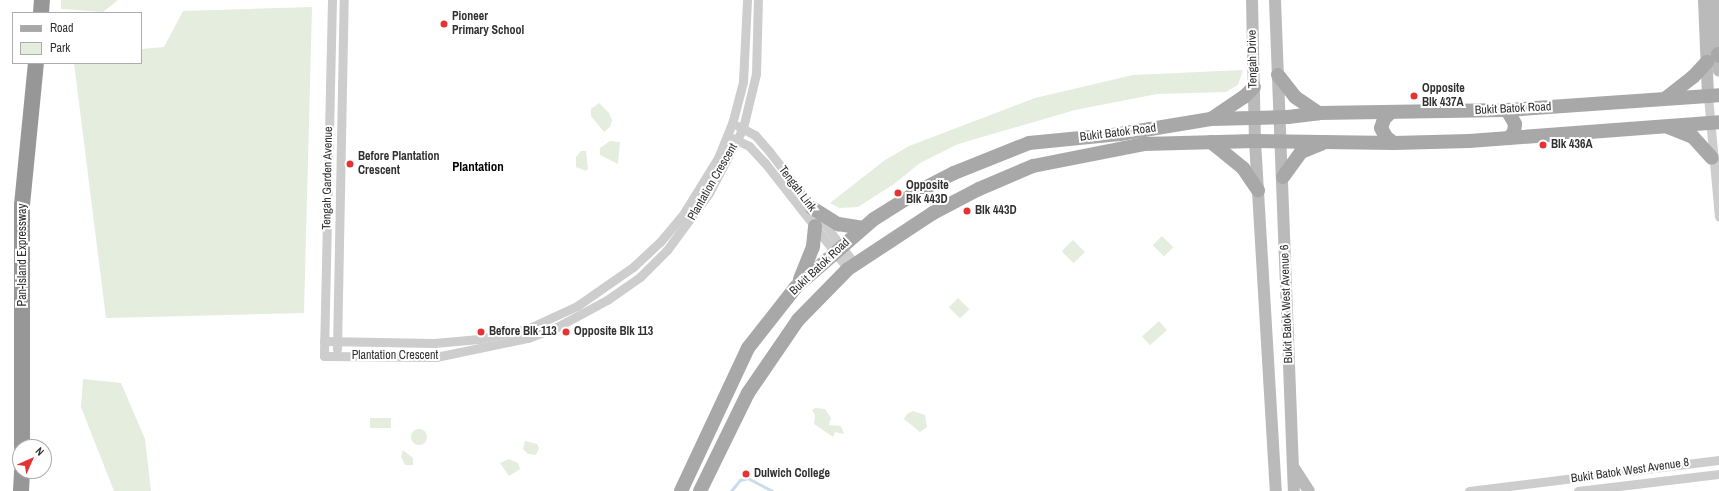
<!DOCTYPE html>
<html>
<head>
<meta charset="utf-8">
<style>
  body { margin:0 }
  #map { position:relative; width:1719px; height:491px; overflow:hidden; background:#fff; font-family:"Archivo Narrow",sans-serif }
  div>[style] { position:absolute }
  .green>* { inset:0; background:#e5edde; transform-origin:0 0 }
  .round { border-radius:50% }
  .stream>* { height:2.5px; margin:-1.25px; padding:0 1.25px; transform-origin:1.25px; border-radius:1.25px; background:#cadcec }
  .street>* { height:9px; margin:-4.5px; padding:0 4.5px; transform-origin:4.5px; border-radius:4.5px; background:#cdcdcd }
  .secondary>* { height:12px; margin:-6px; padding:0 6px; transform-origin:6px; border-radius:6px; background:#bababa }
  .primary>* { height:14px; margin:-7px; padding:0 7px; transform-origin:7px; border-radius:7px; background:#a8a8a8 }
  .highway>* { height:16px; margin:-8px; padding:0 8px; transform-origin:8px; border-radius:8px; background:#979797 }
  .dots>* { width:11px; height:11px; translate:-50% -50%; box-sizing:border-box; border:2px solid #fff; border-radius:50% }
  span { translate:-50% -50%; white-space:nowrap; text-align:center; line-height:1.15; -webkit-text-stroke:4px #fff; paint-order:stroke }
  .poi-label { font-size:12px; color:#303030; font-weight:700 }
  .left { translate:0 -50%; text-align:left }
  .street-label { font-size:12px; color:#303030 }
  .neighbourhood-label { font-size:13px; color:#000; font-weight:700 }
  .legend { position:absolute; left:12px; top:12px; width:130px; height:52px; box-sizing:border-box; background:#fff; border:1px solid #acacac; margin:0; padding:5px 7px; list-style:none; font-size:12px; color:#303030 }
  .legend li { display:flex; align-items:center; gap:8px; height:20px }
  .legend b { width:20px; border:1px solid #acacac }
  .north { position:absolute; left:12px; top:439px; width:40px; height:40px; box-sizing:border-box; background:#fff; border:1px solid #acacac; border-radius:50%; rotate:45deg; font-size:11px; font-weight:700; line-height:16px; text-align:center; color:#303030 }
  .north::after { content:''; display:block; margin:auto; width:14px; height:18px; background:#e63233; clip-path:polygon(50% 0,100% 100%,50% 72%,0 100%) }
</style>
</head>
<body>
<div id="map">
  <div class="green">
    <div style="clip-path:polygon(61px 0,118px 0,103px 12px,61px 9px)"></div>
    <div style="clip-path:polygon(312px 7px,304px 313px,106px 318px,74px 63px,141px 63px,141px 49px,164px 47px,183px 11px)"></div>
    <div style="clip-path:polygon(1243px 70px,1238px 85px,1226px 92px,1157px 94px,1075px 110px,958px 144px,920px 163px,894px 184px,858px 207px,839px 208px,830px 203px,885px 160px,909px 146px,1035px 98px,1133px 75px)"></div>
    <div style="clip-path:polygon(599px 103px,609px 113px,612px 120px,610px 127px,604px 132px,591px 116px,591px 109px)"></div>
    <div style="clip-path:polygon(610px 141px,620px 142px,618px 164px,600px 155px,600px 148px)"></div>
    <div style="clip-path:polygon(581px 151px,586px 151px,588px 169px,586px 171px,576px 167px,576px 157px)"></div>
    <div style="left:1162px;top:236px;width:16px;height:13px;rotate:45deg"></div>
    <div style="left:1073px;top:240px;width:17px;height:16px;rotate:45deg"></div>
    <div style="left:958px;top:298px;width:16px;height:13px;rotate:45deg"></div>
    <div style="left:1159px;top:321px;width:12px;height:23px;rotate:48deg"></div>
    <div style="clip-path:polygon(83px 379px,121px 383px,145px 439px,151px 491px,114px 491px,81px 407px)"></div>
    <div style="clip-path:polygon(815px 408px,825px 409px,831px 418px,829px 425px,841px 426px,844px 434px,835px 432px,833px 437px,814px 424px,815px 415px,812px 410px)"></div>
    <div style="clip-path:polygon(913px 411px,925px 415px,927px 427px,920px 432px,904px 419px,907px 414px)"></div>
    <div style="left:370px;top:418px;width:21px;height:10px"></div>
    <div class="round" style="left:411px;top:429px;width:16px;height:16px"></div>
    <div style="clip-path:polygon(525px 441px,537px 444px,539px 448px,536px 455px,528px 454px,523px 449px)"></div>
    <div style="clip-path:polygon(403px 450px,413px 458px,413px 465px,405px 465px,401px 457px)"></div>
    <div style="clip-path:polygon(509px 459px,518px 463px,520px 469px,509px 476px,500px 463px)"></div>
  </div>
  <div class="stream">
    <div style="left:731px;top:491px;width:14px;rotate:-51deg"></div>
    <div style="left:740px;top:480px;width:8px;rotate:-14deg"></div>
    <div style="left:748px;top:478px;width:27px;rotate:28deg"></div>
  </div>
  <div class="street">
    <div style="left:332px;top:0;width:356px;rotate:91.3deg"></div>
    <div style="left:324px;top:356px;width:112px;rotate:0.5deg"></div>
    <div style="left:436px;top:357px;width:94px;rotate:-11.7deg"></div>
    <div style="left:528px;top:338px;width:31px;rotate:-21deg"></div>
    <div style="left:557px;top:327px;width:57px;rotate:-28.4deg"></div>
    <div style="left:607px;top:300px;width:40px;rotate:-34.9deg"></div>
    <div style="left:640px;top:277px;width:38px;rotate:-45deg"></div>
    <div style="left:667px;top:250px;width:71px;rotate:-53.6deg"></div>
    <div style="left:709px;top:193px;width:73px;rotate:-62.4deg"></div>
    <div style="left:743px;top:128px;width:56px;rotate:-76.5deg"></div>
    <div style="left:756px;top:74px;width:74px;rotate:-88.5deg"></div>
    <div style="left:1708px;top:96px;width:121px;rotate:84.8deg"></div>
    <div style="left:738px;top:126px;width:19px;rotate:28deg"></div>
    <div style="left:755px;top:135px;width:21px;rotate:49deg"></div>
    <div style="left:769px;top:151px;width:141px;rotate:52.8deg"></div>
    <div style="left:732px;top:138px;width:19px;rotate:25deg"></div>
    <div style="left:749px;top:146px;width:23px;rotate:47deg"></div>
    <div style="left:765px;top:163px;width:135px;rotate:51.9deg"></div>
    <div style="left:324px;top:341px;width:110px;rotate:1deg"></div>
    <div style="left:434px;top:343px;width:45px;rotate:-5.1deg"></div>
    <div style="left:479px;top:339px;width:49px;rotate:-11.8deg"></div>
    <div style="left:527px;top:329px;width:55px;rotate:-24.7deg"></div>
    <div style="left:577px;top:306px;width:68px;rotate:-34.9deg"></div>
    <div style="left:633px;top:267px;width:37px;rotate:-43deg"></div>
    <div style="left:660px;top:242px;width:34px;rotate:-50deg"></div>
    <div style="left:682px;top:216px;width:68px;rotate:-58.2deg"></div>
    <div style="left:718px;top:158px;width:37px;rotate:-68deg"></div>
    <div style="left:732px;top:124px;width:43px;rotate:-75.3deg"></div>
    <div style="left:743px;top:82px;width:82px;rotate:-87.2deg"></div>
    <div style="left:337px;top:349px;width:349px;rotate:-88.9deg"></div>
    <div style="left:1469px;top:491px;width:252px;rotate:-7.1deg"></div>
    <div style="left:1578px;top:491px;width:142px;rotate:-6.9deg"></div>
  </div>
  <div class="secondary">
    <div style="left:1252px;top:0;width:141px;rotate:88.8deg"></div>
    <div style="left:1255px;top:141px;width:351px;rotate:86.6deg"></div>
    <div style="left:1275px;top:0;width:491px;rotate:87.8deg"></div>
    <div style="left:1704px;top:0;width:96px;rotate:87.6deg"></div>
    <div style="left:1713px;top:0;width:71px;rotate:85.2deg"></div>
    <div style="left:1294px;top:468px;width:27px;rotate:57deg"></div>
  </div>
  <div class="primary">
    <div style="left:1718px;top:54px;width:2px;rotate:63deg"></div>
    <div style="left:1278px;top:75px;width:28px;rotate:52deg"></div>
    <div style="left:1295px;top:97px;width:29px;rotate:34deg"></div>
    <div style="left:1666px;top:98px;width:34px;rotate:-38deg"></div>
    <div style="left:1693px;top:77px;width:21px;rotate:-47deg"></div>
    <div style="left:1507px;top:110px;width:16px;rotate:60deg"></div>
    <div style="left:1515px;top:124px;width:8px;rotate:97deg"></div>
    <div style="left:1514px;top:132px;width:8px;rotate:130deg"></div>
    <div style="left:1391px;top:112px;width:10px;rotate:135deg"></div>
    <div style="left:1384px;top:119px;width:9px;rotate:108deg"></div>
    <div style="left:1381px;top:128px;width:10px;rotate:61deg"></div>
    <div style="left:1386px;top:137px;width:10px;rotate:37deg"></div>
    <div style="left:1211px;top:119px;width:40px;rotate:-34deg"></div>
    <div style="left:1244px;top:97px;width:14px;rotate:-45deg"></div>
    <div style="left:1668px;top:127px;width:27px;rotate:22deg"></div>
    <div style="left:1693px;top:137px;width:28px;rotate:48deg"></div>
    <div style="left:1211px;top:142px;width:41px;rotate:39.1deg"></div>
    <div style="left:1243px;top:168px;width:27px;rotate:56deg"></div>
    <div style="left:1283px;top:177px;width:31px;rotate:-54deg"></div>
    <div style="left:1301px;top:152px;width:22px;rotate:-22deg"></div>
    <div style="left:812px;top:208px;width:31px;rotate:32deg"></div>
    <div style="left:838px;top:224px;width:24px;rotate:9deg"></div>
    <div style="left:800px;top:279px;width:35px;rotate:-68deg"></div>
    <div style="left:813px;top:246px;width:20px;rotate:-84deg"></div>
    <div style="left:681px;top:491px;width:158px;rotate:-64.9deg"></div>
    <div style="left:748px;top:348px;width:78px;rotate:-51.8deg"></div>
    <div style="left:796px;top:287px;width:103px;rotate:-41.1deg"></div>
    <div style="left:874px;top:219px;width:51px;rotate:-32.1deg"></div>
    <div style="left:917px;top:192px;width:42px;rotate:-27.2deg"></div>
    <div style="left:954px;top:173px;width:81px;rotate:-21.8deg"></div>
    <div style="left:1029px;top:143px;width:91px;rotate:-5.6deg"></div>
    <div style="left:1120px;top:134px;width:92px;rotate:-9.4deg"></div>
    <div style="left:1211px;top:119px;width:77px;rotate:-1.5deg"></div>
    <div style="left:1288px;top:117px;width:31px;rotate:-7deg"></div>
    <div style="left:1319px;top:113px;width:188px;rotate:-0.9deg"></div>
    <div style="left:1507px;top:110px;width:213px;rotate:-4deg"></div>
    <div style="left:700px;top:491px;width:109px;rotate:-63.9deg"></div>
    <div style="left:748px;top:393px;width:88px;rotate:-55.6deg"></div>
    <div style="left:798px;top:320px;width:71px;rotate:-45.6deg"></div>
    <div style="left:848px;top:269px;width:102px;rotate:-33.4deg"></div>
    <div style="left:933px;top:213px;width:52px;rotate:-27.6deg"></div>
    <div style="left:979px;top:189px;width:59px;rotate:-23.1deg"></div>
    <div style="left:1033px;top:166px;width:113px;rotate:-11.2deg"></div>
    <div style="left:1144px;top:144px;width:111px;rotate:-1.5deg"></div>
    <div style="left:1255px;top:141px;width:139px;rotate:0.8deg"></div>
    <div style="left:1394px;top:143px;width:75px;rotate:-1.5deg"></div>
    <div style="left:1469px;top:141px;width:251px;rotate:-4.3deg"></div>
  </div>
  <div class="highway">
    <div style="left:41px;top:13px;width:13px;rotate:-86deg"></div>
    <div style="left:22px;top:447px;width:242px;rotate:-90deg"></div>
    <div style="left:22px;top:205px;width:143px;rotate:-84.4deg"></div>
    <div style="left:21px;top:491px;width:20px;rotate:-87deg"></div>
  </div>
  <div class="dots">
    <div style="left:444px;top:24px;background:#e63233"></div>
    <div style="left:1414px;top:96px;background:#e63233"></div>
    <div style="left:1543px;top:145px;background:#e63233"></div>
    <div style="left:350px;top:164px;background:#e63233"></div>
    <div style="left:898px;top:193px;background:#e63233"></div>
    <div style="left:967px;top:211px;background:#e63233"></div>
    <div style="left:481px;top:332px;background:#e63233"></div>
    <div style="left:566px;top:332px;background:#e63233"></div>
    <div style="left:746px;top:474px;background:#e63233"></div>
  </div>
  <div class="poi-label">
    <span class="left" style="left:452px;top:24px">Pioneer<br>Primary School</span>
    <span class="left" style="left:1422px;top:96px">Opposite<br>Blk 437A</span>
    <span class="left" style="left:1551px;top:145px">Blk 436A</span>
    <span class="left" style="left:358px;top:164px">Before Plantation<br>Crescent</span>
    <span class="left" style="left:906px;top:193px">Opposite<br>Blk 443D</span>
    <span class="left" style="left:975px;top:211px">Blk 443D</span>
    <span class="left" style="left:489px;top:332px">Before Blk 113</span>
    <span class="left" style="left:574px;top:332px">Opposite Blk 113</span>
    <span class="left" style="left:754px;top:474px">Dulwich College</span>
  </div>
  <div class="street-label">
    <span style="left:1253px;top:59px;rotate:-91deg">Tengah Drive</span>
    <span style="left:1513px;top:109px;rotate:-3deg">Bukit Batok Road</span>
    <span style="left:1118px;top:133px;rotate:-7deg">Bukit Batok Road</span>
    <span style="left:328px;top:178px;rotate:-89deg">Tengah Garden Avenue</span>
    <span style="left:713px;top:182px;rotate:-60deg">Plantation Crescent</span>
    <span style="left:797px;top:189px;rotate:53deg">Tengah Link</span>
    <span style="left:23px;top:255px;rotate:-90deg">Pan-Island Expressway</span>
    <span style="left:820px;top:267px;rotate:-43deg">Bukit Batok Road</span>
    <span style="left:1287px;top:304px;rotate:-92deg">Bukit Batok West Avenue 6</span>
    <span style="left:395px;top:356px">Plantation Crescent</span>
    <span style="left:1630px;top:471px;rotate:-8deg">Bukit Batok West Avenue 8</span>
  </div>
  <div class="neighbourhood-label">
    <span style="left:478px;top:167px">Plantation</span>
  </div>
  <ul class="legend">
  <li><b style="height:5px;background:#a8a8a8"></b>Road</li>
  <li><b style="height:11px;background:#e5edde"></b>Park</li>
  </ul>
  <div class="north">N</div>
</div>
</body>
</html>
